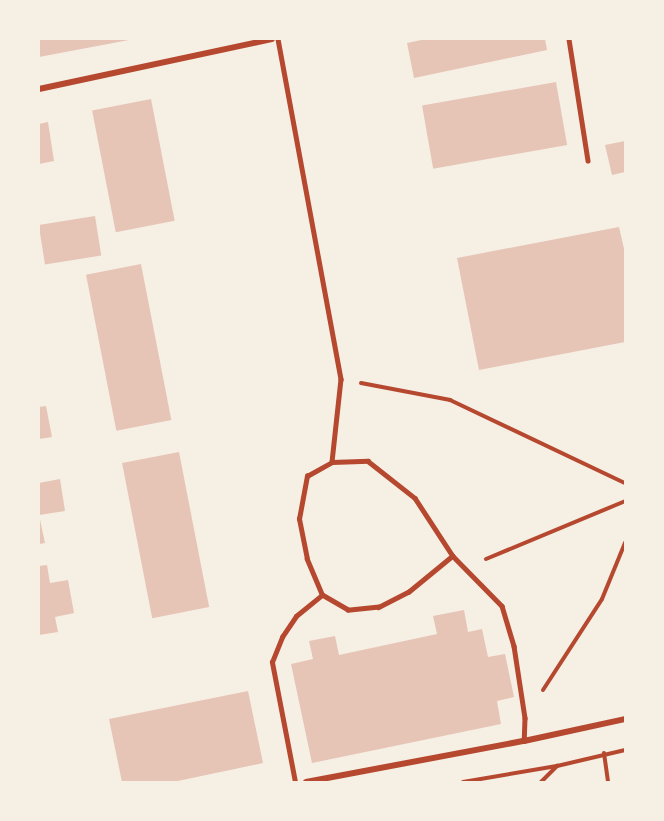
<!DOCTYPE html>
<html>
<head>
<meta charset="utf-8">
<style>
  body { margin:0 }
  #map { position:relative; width:664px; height:821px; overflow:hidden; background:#f6efe4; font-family:Quicksand,sans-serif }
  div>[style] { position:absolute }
  .building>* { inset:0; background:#e6c5b7; transform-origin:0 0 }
  .path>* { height:4px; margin:-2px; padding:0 2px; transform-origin:2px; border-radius:2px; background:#b5482f }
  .service>* { height:4.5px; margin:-2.25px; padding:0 2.25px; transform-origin:2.25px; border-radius:2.25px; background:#b5482f }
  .minor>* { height:6px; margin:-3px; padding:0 3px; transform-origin:3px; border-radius:3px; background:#b5482f }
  span { translate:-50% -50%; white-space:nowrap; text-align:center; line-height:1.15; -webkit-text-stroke:4.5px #f6efe4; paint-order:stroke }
  .frame { position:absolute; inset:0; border:40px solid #f6efe4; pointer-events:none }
</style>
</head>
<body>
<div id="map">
  <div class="building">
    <div style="clip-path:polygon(39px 39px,129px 39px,129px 40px,39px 57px)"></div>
    <div style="clip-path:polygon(426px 39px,545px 39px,547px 50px,414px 78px,407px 43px)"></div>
    <div style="left:556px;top:82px;width:64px;height:136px;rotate:80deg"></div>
    <div style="left:151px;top:99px;width:124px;height:60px;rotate:79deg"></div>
    <div style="clip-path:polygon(48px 122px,54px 161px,39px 164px,39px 124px)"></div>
    <div style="clip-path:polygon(625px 141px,625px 172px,612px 175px,605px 145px)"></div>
    <div style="left:95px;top:216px;width:40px;height:57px;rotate:81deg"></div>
    <div style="clip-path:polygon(619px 227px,625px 253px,625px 342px,479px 370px,457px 258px)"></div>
    <div style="left:141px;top:264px;width:159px;height:56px;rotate:79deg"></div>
    <div style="clip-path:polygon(46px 406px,52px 437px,39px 439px,39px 407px)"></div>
    <div style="left:179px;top:452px;width:158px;height:58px;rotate:79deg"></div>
    <div style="clip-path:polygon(60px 479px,65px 511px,39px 515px,39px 483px)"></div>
    <div style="clip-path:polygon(39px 515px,45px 543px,39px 544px)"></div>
    <div style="clip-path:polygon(47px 565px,50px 583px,68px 580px,74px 613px,55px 617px,58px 632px,39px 635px,39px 566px)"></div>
    <div style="clip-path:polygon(464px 610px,468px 632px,482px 629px,488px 657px,505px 654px,514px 697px,497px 701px,501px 724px,312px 763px,291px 664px,313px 659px,309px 641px,335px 636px,339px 655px,437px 634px,433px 616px)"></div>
    <div style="clip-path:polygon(248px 691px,263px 763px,173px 782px,122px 782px,109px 719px)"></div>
  </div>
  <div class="path">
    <div style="left:361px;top:383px;width:91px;rotate:10.8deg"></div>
    <div style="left:450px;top:400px;width:194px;rotate:25.4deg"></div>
    <div style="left:486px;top:559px;width:151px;rotate:-22.6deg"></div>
    <div style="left:543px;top:690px;width:108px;rotate:-57deg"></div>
    <div style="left:602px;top:599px;width:61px;rotate:-67.7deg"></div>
    <div style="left:604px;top:753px;width:29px;rotate:82deg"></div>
    <div style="left:463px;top:782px;width:95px;rotate:-9.7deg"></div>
    <div style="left:557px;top:766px;width:70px;rotate:-13.2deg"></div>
    <div style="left:541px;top:782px;width:23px;rotate:-45deg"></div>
  </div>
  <div class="service">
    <div style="left:278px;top:39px;width:346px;rotate:79.5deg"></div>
    <div style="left:341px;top:379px;width:83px;rotate:96.2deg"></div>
    <div style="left:569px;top:39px;width:123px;rotate:81.1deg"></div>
    <div style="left:453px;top:556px;width:57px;rotate:140.7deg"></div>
    <div style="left:409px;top:592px;width:34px;rotate:153deg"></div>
    <div style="left:379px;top:607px;width:31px;rotate:174deg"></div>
    <div style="left:348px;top:610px;width:30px;rotate:-150deg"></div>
    <div style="left:322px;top:595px;width:39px;rotate:-113deg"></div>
    <div style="left:307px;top:559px;width:41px;rotate:-101.3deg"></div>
    <div style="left:299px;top:519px;width:44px;rotate:-79.5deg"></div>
    <div style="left:307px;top:476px;width:29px;rotate:-29deg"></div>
    <div style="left:332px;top:462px;width:36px;rotate:-2deg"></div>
    <div style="left:368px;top:461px;width:60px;rotate:38.2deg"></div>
    <div style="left:415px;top:498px;width:69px;rotate:56.8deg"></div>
    <div style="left:453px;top:556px;width:70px;rotate:45.6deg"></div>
    <div style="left:502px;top:606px;width:42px;rotate:73.3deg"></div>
    <div style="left:514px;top:646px;width:73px;rotate:81.3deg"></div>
    <div style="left:525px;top:718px;width:23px;rotate:92deg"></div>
    <div style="left:295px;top:782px;width:122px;rotate:-100.9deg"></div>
    <div style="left:272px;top:662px;width:27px;rotate:-68deg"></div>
    <div style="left:282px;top:637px;width:25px;rotate:-56deg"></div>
    <div style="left:296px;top:616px;width:33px;rotate:-39deg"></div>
  </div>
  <div class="minor">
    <div style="left:39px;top:89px;width:238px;rotate:-12.1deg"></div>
    <div style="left:306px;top:782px;width:222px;rotate:-10.7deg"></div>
    <div style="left:524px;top:741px;width:103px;rotate:-12.3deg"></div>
  </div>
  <div class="frame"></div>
</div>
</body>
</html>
